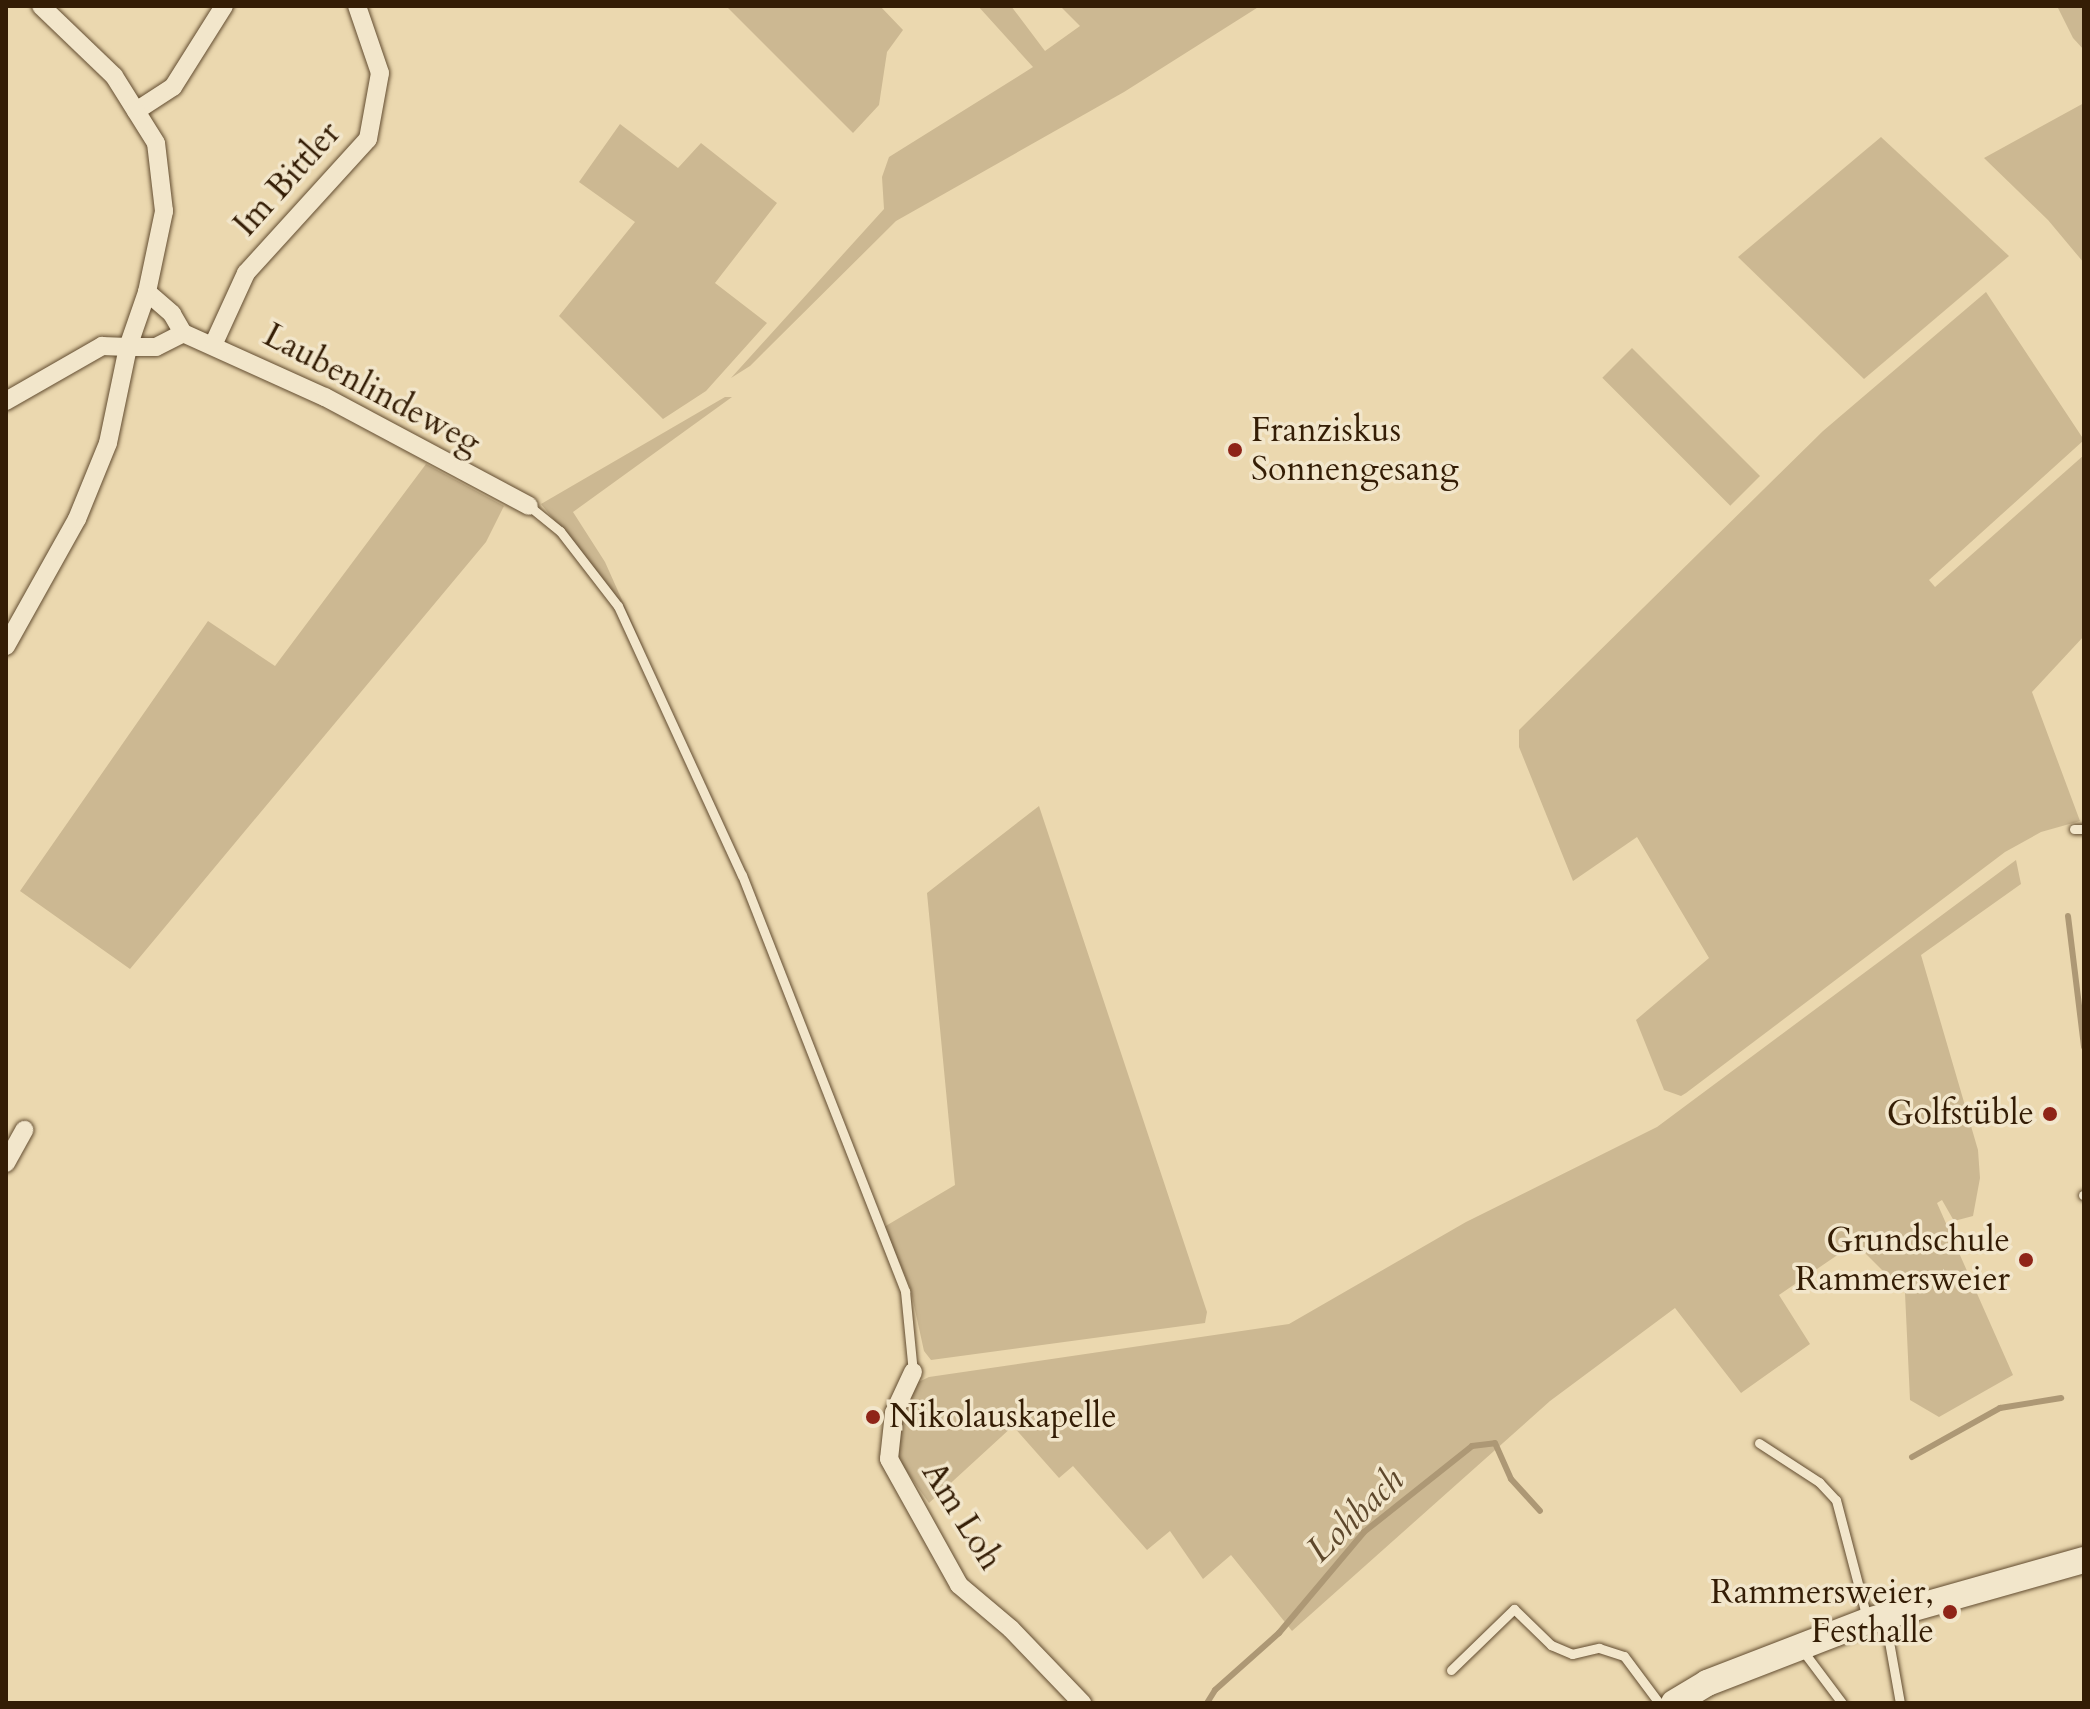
<!DOCTYPE html>
<html>
<head>
<meta charset="utf-8">
<style>
  body { margin:0 }
  #map { position:relative; width:2090px; height:1709px; overflow:hidden; background:#ebd8af; font-family:Cardo,serif }
  div>[style] { position:absolute }
  .green>* { inset:0; background:#ccb892; transform-origin:0 0 }
  .stream>* { height:6px; margin:-3px; padding:0 3px; transform-origin:3px; border-radius:3px; background:#ad9875 }
  .roads { filter:drop-shadow(0 0 2px #624c30) drop-shadow(0 0 2px #624c30) }
  .lane>* { height:9px; margin:-4.5px; padding:0 4.5px; transform-origin:4.5px; border-radius:4.5px; background:#f2e6cb }
  .street>* { height:18px; margin:-9px; padding:0 9px; transform-origin:9px; border-radius:9px; background:#f2e6cb }
  .secondary>* { height:26px; margin:-13px; padding:0 13px; transform-origin:13px; border-radius:13px; background:#f2e6cb }
  .dots>* { width:22px; height:22px; translate:-50% -50%; box-sizing:border-box; border:4px solid #f2e6cb; border-radius:50% }
  span { translate:-50% -50%; white-space:nowrap; text-align:center; line-height:1.15; -webkit-text-stroke:7px #f2e6cb; paint-order:stroke }
  .street-label { font-size:34px; color:#341d05 }
  .poi-label { font-size:34px; color:#341d05 }
  .left { translate:0 -50%; text-align:left }
  .right { translate:-100% -50%; text-align:right }
  .water-label { font-size:36px; color:#5e482c; font-style:italic }
  .frame { position:absolute; inset:0; border:8px solid #341d05; pointer-events:none }
</style>
</head>
<body>
<div id="map">
  <div class="green">
    <div style="clip-path:polygon(726px 6px,880px 6px,903px 30px,887px 52px,879px 105px,853px 133px)"></div>
    <div style="clip-path:polygon(978px 6px,1011px 6px,1045px 51px,1080px 26px,1060px 6px,1260px 6px,1124px 92px,896px 221px,750px 366px,731px 378px,884px 209px,882px 177px,889px 157px,1033px 67px)"></div>
    <div style="clip-path:polygon(2057px 6px,2084px 6px,2084px 50px,2073px 38px)"></div>
    <div style="clip-path:polygon(2084px 103px,2084px 263px,2048px 220px,1984px 158px)"></div>
    <div style="clip-path:polygon(620px 124px,678px 168px,701px 143px,777px 203px,715px 283px,767px 323px,706px 391px,663px 419px,559px 316px,635px 222px,579px 182px)"></div>
    <div style="clip-path:polygon(1881px 137px,2009px 256px,1864px 379px,1738px 257px)"></div>
    <div style="clip-path:polygon(1986px 292px,2084px 440px,1929px 580px,1935px 587px,2084px 455px,2084px 636px,2032px 692px,2080px 821px,2041px 832px,2005px 852px,1686px 1093px,1681px 1096px,1664px 1090px,1636px 1020px,1709px 958px,1637px 837px,1573px 881px,1519px 747px,1519px 730px,1823px 431px)"></div>
    <div style="left:1632px;top:348px;width:181px;height:42px;rotate:45deg"></div>
    <div style="clip-path:polygon(725px 397px,732px 397px,573px 512px,605px 562px,644px 649px,619px 600px,541px 504px)"></div>
    <div style="clip-path:polygon(426px 464px,504px 506px,486px 542px,130px 969px,20px 891px,208px 621px,275px 666px)"></div>
    <div style="clip-path:polygon(1039px 806px,1207px 1312px,1205px 1323px,931px 1360px,924px 1351px,910px 1287px,884px 1227px,955px 1185px,927px 893px)"></div>
    <div style="clip-path:polygon(2016px 860px,2021px 884px,1921px 955px,1978px 1150px,1980px 1178px,1973px 1216px,1954px 1221px,1942px 1200px,1937px 1203px,2013px 1375px,1939px 1417px,1910px 1400px,1905px 1293px,1855px 1243px,1779px 1295px,1810px 1344px,1741px 1393px,1675px 1308px,1550px 1401px,1292px 1631px,1231px 1555px,1203px 1579px,1170px 1531px,1147px 1550px,1073px 1466px,1059px 1478px,1013px 1426px,929px 1503px,900px 1462px,895px 1444px,910px 1386px,929px 1377px,1289px 1324px,1466px 1222px,1657px 1127px)"></div>
  </div>
  <div class="stream">
    <div style="left:2068px;top:916px;width:132px;rotate:83deg"></div>
    <div style="left:1912px;top:1457px;width:101px;rotate:-29.1deg"></div>
    <div style="left:2000px;top:1408px;width:62px;rotate:-9.3deg"></div>
    <div style="left:1207px;top:1703px;width:15px;rotate:-58deg"></div>
    <div style="left:1215px;top:1690px;width:86px;rotate:-41.7deg"></div>
    <div style="left:1279px;top:1633px;width:132px;rotate:-49.9deg"></div>
    <div style="left:1364px;top:1532px;width:138px;rotate:-38.5deg"></div>
    <div style="left:1472px;top:1446px;width:23px;rotate:-7deg"></div>
    <div style="left:1495px;top:1443px;width:39px;rotate:66deg"></div>
    <div style="left:1511px;top:1479px;width:43px;rotate:47.8deg"></div>
  </div>
  <div class="roads">
    <div class="lane">
      <div style="left:529px;top:506px;width:40px;rotate:39deg"></div>
      <div style="left:560px;top:531px;width:95px;rotate:52.3deg"></div>
      <div style="left:618px;top:606px;width:296px;rotate:65.3deg"></div>
      <div style="left:742px;top:875px;width:447px;rotate:68.6deg"></div>
      <div style="left:905px;top:1291px;width:81px;rotate:84.4deg"></div>
      <div style="left:2074px;top:829px;width:10px"></div>
      <div style="left:2083px;top:1195px;width:1px"></div>
      <div style="left:1759px;top:1443px;width:72px;rotate:33deg"></div>
      <div style="left:1819px;top:1482px;width:25px;rotate:47deg"></div>
      <div style="left:1836px;top:1500px;width:122px;rotate:75.3deg"></div>
      <div style="left:1885px;top:1619px;width:85px;rotate:79.9deg"></div>
      <div style="left:1803px;top:1651px;width:65px;rotate:53.1deg"></div>
      <div style="left:1451px;top:1670px;width:88px;rotate:-44.1deg"></div>
      <div style="left:1514px;top:1609px;width:52px;rotate:44.2deg"></div>
      <div style="left:1551px;top:1645px;width:23px;rotate:23deg"></div>
      <div style="left:1572px;top:1654px;width:28px;rotate:-13deg"></div>
      <div style="left:1599px;top:1648px;width:26px;rotate:18deg"></div>
      <div style="left:1624px;top:1656px;width:59px;rotate:53.3deg"></div>
    </div>
    <div class="street">
      <div style="left:136px;top:111px;width:44px;rotate:-33deg"></div>
      <div style="left:173px;top:87px;width:96px;rotate:-57.8deg"></div>
      <div style="left:147px;top:292px;width:33px;rotate:41deg"></div>
      <div style="left:172px;top:314px;width:22px;rotate:60deg"></div>
      <div style="left:183px;top:333px;width:156px;rotate:24.3deg"></div>
      <div style="left:325px;top:397px;width:231px;rotate:28.1deg"></div>
      <div style="left:214px;top:343px;width:77px;rotate:-65.4deg"></div>
      <div style="left:246px;top:273px;width:181px;rotate:-47.7deg"></div>
      <div style="left:368px;top:139px;width:67px;rotate:-79.7deg"></div>
      <div style="left:380px;top:73px;width:71px;rotate:-108.9deg"></div>
      <div style="left:6px;top:401px;width:111px;rotate:-29.8deg"></div>
      <div style="left:102px;top:346px;width:26px;rotate:2deg"></div>
      <div style="left:128px;top:347px;width:58px;rotate:-70.9deg"></div>
      <div style="left:147px;top:292px;width:83px;rotate:-78.1deg"></div>
      <div style="left:164px;top:211px;width:68px;rotate:-96.7deg"></div>
      <div style="left:156px;top:143px;width:79px;rotate:-122.1deg"></div>
      <div style="left:114px;top:76px;width:101px;rotate:-136.2deg"></div>
      <div style="left:6px;top:646px;width:145px;rotate:-60.8deg"></div>
      <div style="left:77px;top:519px;width:82px;rotate:-67.8deg"></div>
      <div style="left:108px;top:443px;width:98px;rotate:-78.2deg"></div>
      <div style="left:128px;top:347px;width:28px"></div>
      <div style="left:156px;top:347px;width:30px;rotate:-27deg"></div>
      <div style="left:6px;top:1163px;width:38px;rotate:-61deg"></div>
      <div style="left:913px;top:1372px;width:45px;rotate:114.9deg"></div>
      <div style="left:894px;top:1413px;width:46px;rotate:96.2deg"></div>
      <div style="left:889px;top:1459px;width:144px;rotate:60.9deg"></div>
      <div style="left:959px;top:1585px;width:68px;rotate:40.2deg"></div>
      <div style="left:1011px;top:1629px;width:103px;rotate:46.2deg"></div>
    </div>
    <div class="secondary">
      <div style="left:1674px;top:1703px;width:39px;rotate:-31deg"></div>
      <div style="left:1707px;top:1683px;width:173px;rotate:-21.1deg"></div>
      <div style="left:1868px;top:1621px;width:224px;rotate:-15.8deg"></div>
    </div>
  </div>
  <div class="dots">
    <div style="left:1235px;top:450px;background:#8f2418"></div>
    <div style="left:2050px;top:1114px;background:#8f2418"></div>
    <div style="left:2026px;top:1260px;background:#8f2418"></div>
    <div style="left:873px;top:1417px;background:#8f2418"></div>
    <div style="left:1950px;top:1612px;background:#8f2418"></div>
  </div>
  <div class="street-label">
    <span style="left:287px;top:179px;rotate:-48deg">Im Bittler</span>
    <span style="left:372px;top:389px;rotate:28deg">Laubenlindeweg</span>
    <span style="left:962px;top:1516px;rotate:58deg">Am Loh</span>
  </div>
  <div class="poi-label">
    <span class="left" style="left:1251px;top:450px">Franziskus<br>Sonnengesang</span>
    <span class="right" style="left:2034px;top:1114px">Golfstüble</span>
    <span class="right" style="left:2010px;top:1260px">Grundschule<br>Rammersweier</span>
    <span class="left" style="left:889px;top:1417px">Nikolauskapelle</span>
    <span class="right" style="left:1934px;top:1612px">Rammersweier,<br>Festhalle</span>
  </div>
  <div class="water-label">
    <span style="left:1355px;top:1515px;rotate:-44deg">Lohbach</span>
  </div>
  <div class="frame"></div>
</div>
</body>
</html>
